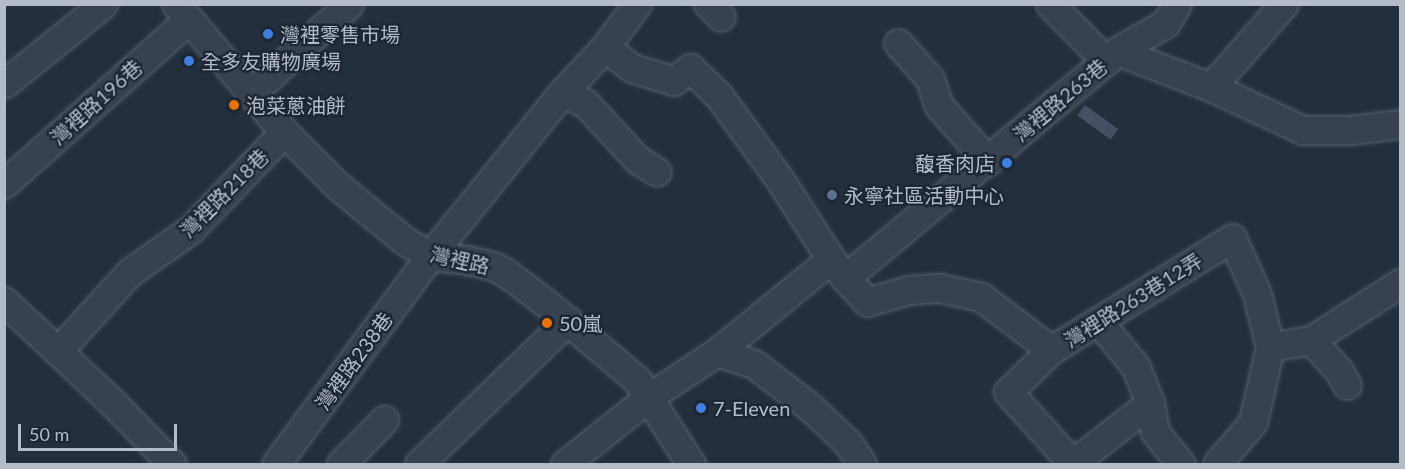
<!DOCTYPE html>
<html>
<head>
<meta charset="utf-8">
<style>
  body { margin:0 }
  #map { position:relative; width:1405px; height:469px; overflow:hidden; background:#242f3e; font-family:Lato,"Noto Sans TC",sans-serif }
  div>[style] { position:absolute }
  .building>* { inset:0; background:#455162; transform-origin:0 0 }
  .roads { filter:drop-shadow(0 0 2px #565f6c) drop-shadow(0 0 2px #565f6c) }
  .minor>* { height:27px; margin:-13.5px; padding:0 13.5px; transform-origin:13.5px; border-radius:13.5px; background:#38414e }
  .dots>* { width:16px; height:16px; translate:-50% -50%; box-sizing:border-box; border:3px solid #1d2633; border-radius:50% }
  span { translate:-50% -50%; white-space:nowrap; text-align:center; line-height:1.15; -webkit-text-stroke:4.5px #1d2633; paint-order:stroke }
  .poi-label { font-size:20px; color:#b4bcc9 }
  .left { translate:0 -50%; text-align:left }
  .right { translate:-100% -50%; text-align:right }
  .street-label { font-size:20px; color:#b4bcc9 }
  .frame { position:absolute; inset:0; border:6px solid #b4bcc9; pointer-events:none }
  .scale { position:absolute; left:18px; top:424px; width:159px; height:27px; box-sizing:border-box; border:3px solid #b4bcc9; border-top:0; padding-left:8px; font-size:18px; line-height:21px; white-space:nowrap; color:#b4bcc9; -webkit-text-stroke:4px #1d2633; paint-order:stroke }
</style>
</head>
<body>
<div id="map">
  <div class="building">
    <div style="left:1085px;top:105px;width:41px;height:13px;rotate:36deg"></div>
  </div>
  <div class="roads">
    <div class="minor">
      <div style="left:176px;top:4px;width:167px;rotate:49.8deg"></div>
      <div style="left:284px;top:132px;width:76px;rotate:45deg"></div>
      <div style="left:338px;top:186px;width:87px;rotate:39.4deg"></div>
      <div style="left:405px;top:241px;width:29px;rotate:31deg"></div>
      <div style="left:430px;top:256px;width:37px;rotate:6deg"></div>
      <div style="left:467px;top:260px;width:27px;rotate:13deg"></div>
      <div style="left:493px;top:266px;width:15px;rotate:28deg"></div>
      <div style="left:506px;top:273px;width:50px;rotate:36.9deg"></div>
      <div style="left:546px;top:303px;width:119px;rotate:40.2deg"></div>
      <div style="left:637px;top:380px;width:100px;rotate:57.3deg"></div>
      <div style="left:708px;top:4px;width:18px;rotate:45deg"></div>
      <div style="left:1050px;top:4px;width:80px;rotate:45.5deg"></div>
      <div style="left:898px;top:43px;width:48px;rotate:48.4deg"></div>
      <div style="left:930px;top:79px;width:28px;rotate:72deg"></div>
      <div style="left:939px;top:106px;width:74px;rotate:48.3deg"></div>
      <div style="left:605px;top:47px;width:34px;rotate:38deg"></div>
      <div style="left:632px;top:68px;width:44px;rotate:17.2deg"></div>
      <div style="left:674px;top:81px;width:21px;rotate:-39deg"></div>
      <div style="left:690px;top:68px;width:40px;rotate:44deg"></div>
      <div style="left:719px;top:96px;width:104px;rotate:54deg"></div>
      <div style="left:780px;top:180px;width:94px;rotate:57.2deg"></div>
      <div style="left:1117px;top:51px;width:56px;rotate:-29.7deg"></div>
      <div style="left:1166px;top:23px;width:22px;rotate:-60deg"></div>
      <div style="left:4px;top:84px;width:127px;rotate:-38.9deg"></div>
      <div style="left:1211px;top:87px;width:111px;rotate:-48.7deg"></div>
      <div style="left:251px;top:93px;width:132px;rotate:-42.2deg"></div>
      <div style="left:562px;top:93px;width:25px;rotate:23deg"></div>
      <div style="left:585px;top:103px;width:78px;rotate:47.1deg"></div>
      <div style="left:638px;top:160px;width:22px;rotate:32deg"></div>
      <div style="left:4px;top:184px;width:246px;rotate:-41.7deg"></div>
      <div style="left:845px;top:278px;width:33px;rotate:47deg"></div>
      <div style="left:867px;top:302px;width:43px;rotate:-16.3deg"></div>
      <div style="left:908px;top:290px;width:32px;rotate:-4deg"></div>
      <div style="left:940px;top:288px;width:42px;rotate:12.4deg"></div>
      <div style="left:981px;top:297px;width:88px;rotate:37.1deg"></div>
      <div style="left:4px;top:301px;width:148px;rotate:43.1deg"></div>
      <div style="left:112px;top:402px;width:86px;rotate:45.9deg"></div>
      <div style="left:1099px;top:322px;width:58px;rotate:50.6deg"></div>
      <div style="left:1136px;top:367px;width:39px;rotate:69deg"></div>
      <div style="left:1150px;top:403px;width:29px;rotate:80deg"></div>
      <div style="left:1155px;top:432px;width:41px;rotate:50.9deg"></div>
      <div style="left:1311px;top:340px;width:106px;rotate:-32.6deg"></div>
      <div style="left:1270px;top:347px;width:42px;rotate:-9.7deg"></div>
      <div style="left:1311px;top:340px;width:42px;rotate:47.9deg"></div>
      <div style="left:1339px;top:371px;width:16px;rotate:60deg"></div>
      <div style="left:58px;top:351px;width:107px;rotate:-47.7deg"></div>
      <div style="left:130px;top:272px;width:73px;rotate:-35deg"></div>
      <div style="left:190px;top:230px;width:136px;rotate:-46.2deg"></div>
      <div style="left:717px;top:352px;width:39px;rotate:18deg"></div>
      <div style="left:754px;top:364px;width:71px;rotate:37.5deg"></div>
      <div style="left:810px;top:407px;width:52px;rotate:43.5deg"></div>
      <div style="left:848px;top:443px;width:25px;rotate:56deg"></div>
      <div style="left:276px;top:464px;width:259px;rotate:-53.5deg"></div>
      <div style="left:430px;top:256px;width:210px;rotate:-51deg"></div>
      <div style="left:562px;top:93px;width:63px;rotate:-46.9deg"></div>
      <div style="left:605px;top:47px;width:54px;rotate:-53.3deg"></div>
      <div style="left:341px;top:464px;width:62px;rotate:-45.7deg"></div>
      <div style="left:419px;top:464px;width:207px;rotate:-44deg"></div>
      <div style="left:565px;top:464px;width:107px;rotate:-38.6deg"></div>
      <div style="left:649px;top:397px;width:82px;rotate:-33.5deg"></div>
      <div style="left:717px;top:352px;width:147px;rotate:-39.2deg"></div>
      <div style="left:831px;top:259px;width:24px;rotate:54deg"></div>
      <div style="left:845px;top:278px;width:354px;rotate:-39.8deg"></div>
      <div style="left:1117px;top:51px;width:101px;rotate:21deg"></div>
      <div style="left:1211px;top:87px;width:102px;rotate:25.1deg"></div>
      <div style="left:1303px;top:130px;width:47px"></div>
      <div style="left:1350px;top:130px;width:50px;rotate:-6.8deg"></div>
      <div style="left:1072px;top:464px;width:99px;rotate:-38deg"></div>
      <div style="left:1073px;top:464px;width:97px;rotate:-132.1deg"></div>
      <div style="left:1008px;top:392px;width:60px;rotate:-44.3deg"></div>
      <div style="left:1051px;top:350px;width:213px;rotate:-31.7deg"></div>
      <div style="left:1232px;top:238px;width:61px;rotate:65.9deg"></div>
      <div style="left:1257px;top:294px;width:55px;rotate:76.2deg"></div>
      <div style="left:1270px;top:347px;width:77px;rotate:102.8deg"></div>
      <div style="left:1253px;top:422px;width:55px;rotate:130.6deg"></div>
    </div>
  </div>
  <div class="dots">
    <div style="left:268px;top:34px;background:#3f7fe0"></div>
    <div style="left:189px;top:61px;background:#3f7fe0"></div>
    <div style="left:234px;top:105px;background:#e8710a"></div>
    <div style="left:1007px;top:163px;background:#3f7fe0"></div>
    <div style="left:832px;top:195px;background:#5c6f8a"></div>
    <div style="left:547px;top:323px;background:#e8710a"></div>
    <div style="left:701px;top:408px;background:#3f7fe0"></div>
  </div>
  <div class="poi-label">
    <span class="left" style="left:280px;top:34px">灣裡零售市場</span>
    <span class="left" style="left:201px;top:61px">全多友購物廣場</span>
    <span class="left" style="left:246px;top:105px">泡菜蔥油餅</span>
    <span class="right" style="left:995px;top:163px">馥香肉店</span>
    <span class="left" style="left:844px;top:195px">永寧社區活動中心</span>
    <span class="left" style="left:559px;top:323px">50嵐</span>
    <span class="left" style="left:713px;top:408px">7-Eleven</span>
  </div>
  <div class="street-label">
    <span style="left:1060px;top:100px;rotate:-40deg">灣裡路263巷</span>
    <span style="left:96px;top:102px;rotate:-42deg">灣裡路196巷</span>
    <span style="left:224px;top:193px;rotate:-45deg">灣裡路218巷</span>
    <span style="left:460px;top:260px;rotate:13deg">灣裡路</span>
    <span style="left:1133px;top:300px;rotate:-32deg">灣裡路263巷12弄</span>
    <span style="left:354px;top:361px;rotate:-54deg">灣裡路238巷</span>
  </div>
  <div class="frame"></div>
  <div class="scale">50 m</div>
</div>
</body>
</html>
